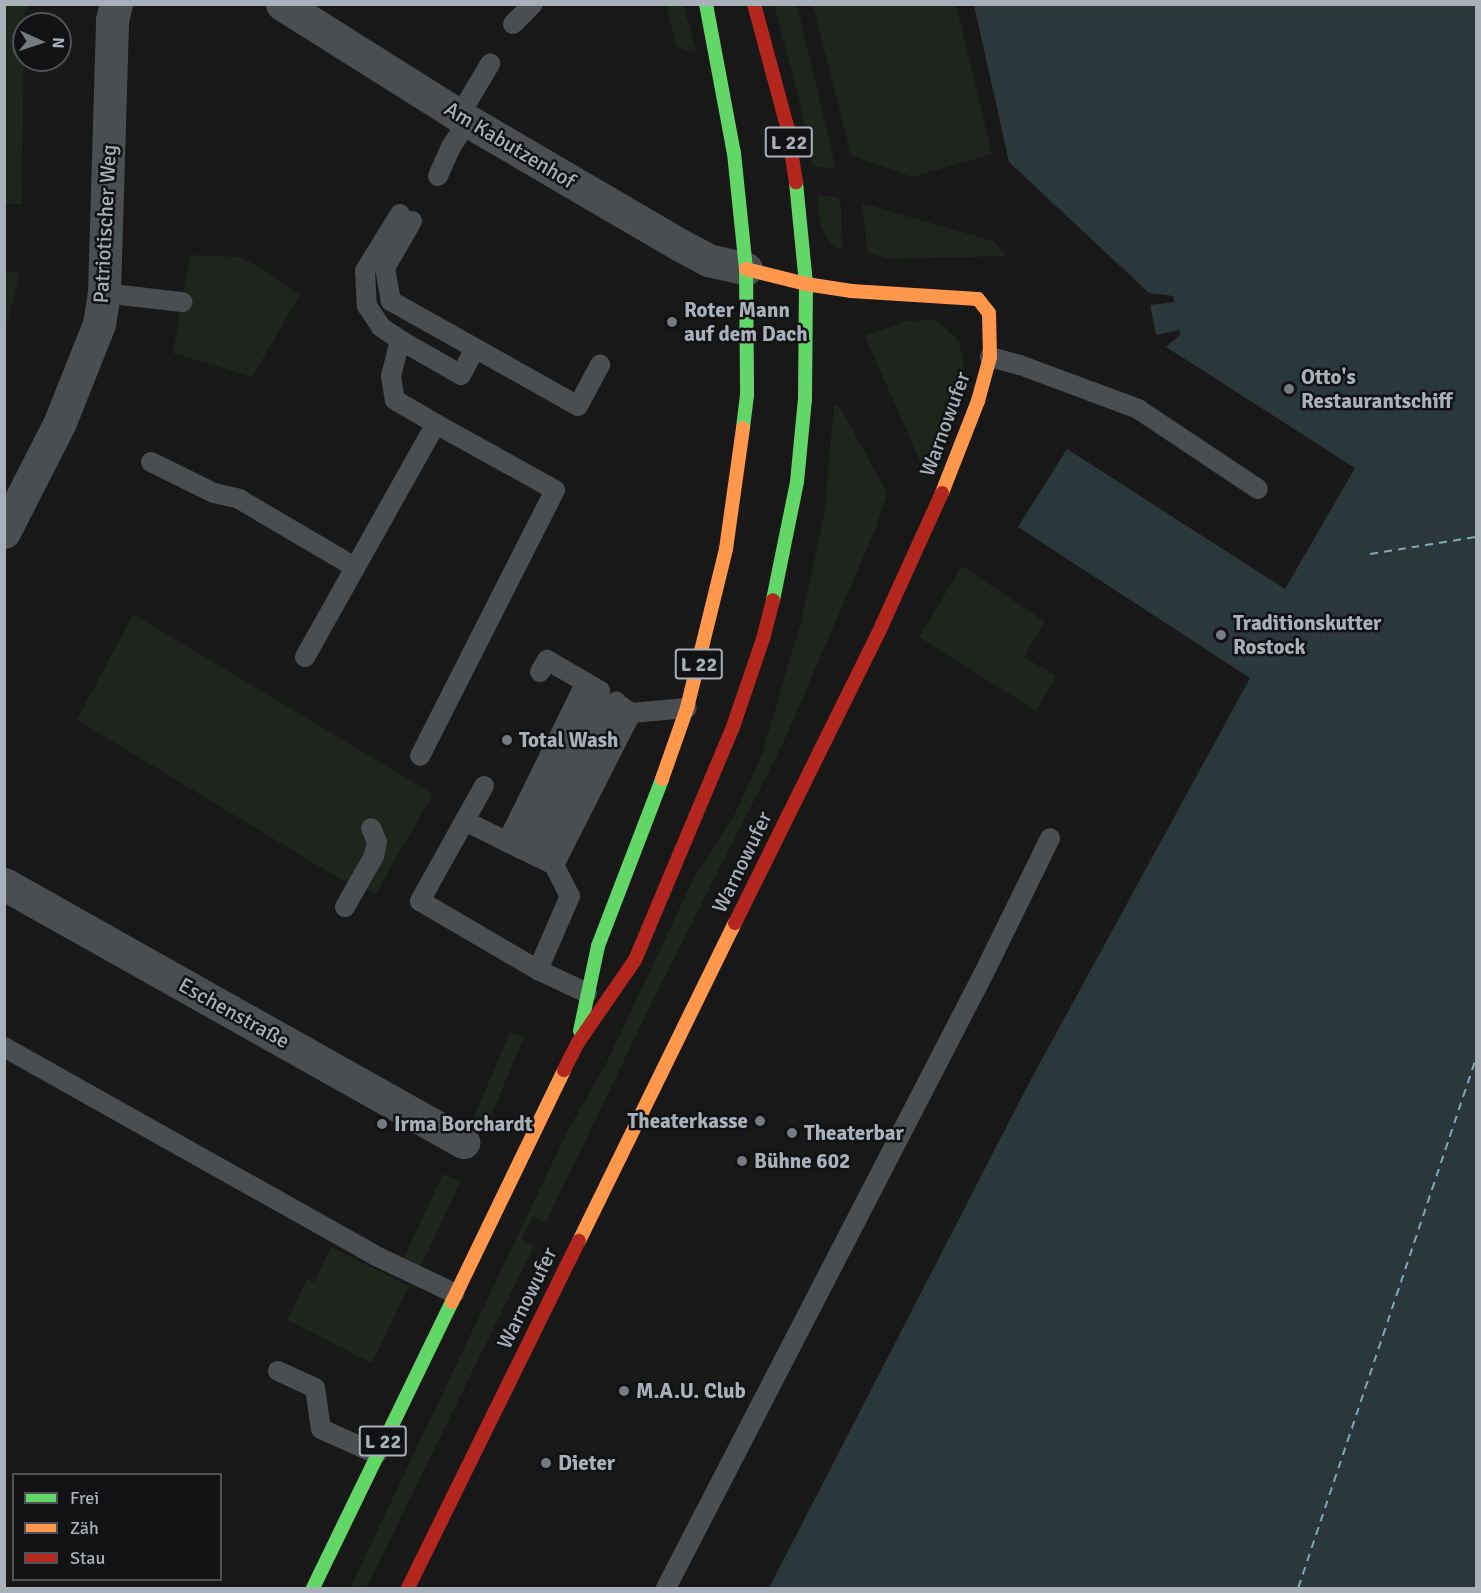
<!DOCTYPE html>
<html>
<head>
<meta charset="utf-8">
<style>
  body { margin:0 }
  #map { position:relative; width:1481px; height:1593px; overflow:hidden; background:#181818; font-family:Signika,sans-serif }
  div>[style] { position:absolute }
  .green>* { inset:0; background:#1e251d; transform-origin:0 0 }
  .water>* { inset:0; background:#2a373b }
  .ferry>* { height:1.5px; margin-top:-0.75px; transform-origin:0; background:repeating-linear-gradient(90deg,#7da8b7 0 8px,transparent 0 14px) }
  .lane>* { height:20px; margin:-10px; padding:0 10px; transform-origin:10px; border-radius:10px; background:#4b4e51 }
  .street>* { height:33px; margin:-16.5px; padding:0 16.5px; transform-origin:16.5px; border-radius:16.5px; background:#4b4e51 }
  .fast>* { height:14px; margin:-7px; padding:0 7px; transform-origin:7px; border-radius:7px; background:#63d668 }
  .slow>* { height:14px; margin:-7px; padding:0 7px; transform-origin:7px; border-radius:7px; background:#ff974d }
  .jam>* { height:14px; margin:-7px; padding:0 7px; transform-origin:7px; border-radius:7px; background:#b3261e }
  .dots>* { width:16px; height:16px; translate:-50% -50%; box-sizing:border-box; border:3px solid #121214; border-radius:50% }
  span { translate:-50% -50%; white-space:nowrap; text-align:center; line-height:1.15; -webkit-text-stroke:5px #121214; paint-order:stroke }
  .shield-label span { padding:2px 4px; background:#121214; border:2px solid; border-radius:4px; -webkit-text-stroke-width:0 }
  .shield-label { font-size:20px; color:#a8b1ba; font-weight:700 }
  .street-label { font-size:21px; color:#a8b1ba }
  .poi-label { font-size:21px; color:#a8b1ba; font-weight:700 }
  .left { translate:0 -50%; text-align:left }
  .right { translate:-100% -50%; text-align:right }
  .frame { position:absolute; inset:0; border:6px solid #a8b1ba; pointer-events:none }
  .legend { position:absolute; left:12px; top:1473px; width:210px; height:108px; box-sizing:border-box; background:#121214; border:2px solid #4e5256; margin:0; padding:8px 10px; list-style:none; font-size:18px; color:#a8b1ba }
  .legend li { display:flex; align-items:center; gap:12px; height:30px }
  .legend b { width:30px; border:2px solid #4e5256 }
  .north { position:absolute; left:12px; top:12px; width:60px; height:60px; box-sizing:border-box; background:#121214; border:2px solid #4e5256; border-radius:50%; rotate:93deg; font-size:16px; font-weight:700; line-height:24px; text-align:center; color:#a8b1ba }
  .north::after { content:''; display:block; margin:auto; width:21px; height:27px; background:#767b81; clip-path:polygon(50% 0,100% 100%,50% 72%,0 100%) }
</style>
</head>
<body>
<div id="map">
  <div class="green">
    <div style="clip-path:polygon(5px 4px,27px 5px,24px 24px,22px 204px,5px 204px)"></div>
    <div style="clip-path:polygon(666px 5px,683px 5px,697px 52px,686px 51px,677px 46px)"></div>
    <div style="clip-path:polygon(774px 5px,797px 5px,836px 169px,813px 166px,798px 94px)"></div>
    <div style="clip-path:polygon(813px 5px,956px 5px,992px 154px,912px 177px,851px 155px)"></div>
    <div style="clip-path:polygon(817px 195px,838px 197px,841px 205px,842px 250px,834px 247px,828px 240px,820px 224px)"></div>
    <div style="clip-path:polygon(862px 203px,993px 241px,1006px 256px,890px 259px,867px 252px)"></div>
    <div style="clip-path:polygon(190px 255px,239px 257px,261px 268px,300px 295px,252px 377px,173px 353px)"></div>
    <div style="clip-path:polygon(5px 272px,20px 272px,5px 332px,4px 272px)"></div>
    <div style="clip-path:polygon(935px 320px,959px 340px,964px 368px,926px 475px,865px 336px,906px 321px)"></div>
    <div style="clip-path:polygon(834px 405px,840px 407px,887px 493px,875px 530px,783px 743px,654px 998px,546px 1222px,532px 1216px,521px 1239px,534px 1246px,366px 1588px,350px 1588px,568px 1130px,605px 1066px,694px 878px,735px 814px,761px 757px,801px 622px,824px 516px)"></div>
    <div style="clip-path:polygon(962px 566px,1045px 622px,1024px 657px,1056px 676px,1036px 711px,919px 637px)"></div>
    <div style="clip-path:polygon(133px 614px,433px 794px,376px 893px,340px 879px,77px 720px)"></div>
    <div style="left:510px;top:1032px;width:15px;height:94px;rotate:23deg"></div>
    <div style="left:443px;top:1174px;width:19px;height:93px;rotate:25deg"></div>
    <div style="clip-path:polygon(331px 1247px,409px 1286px,372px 1363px,287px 1320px,307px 1279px,314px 1282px)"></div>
  </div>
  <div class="water">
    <div style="clip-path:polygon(974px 5px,1476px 5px,1476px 1588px,769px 1588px,1029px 1083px,1250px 678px,1018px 527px,1067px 449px,1285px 589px,1355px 468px,1166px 347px,1180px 335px,1180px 330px,1156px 335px,1150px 305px,1174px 302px,1173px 296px,1149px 293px,1009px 162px)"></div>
  </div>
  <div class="ferry">
    <div style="left:1370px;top:554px;width:107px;rotate:-9.1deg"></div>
    <div style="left:1298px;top:1588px;width:559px;rotate:-71.44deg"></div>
  </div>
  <div class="lane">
    <div style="left:513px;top:24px;width:28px;rotate:-45deg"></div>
    <div style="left:459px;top:116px;width:61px;rotate:-59.2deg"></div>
    <div style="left:438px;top:176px;width:32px;rotate:-66deg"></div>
    <div style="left:451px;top:147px;width:31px;rotate:-57deg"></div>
    <div style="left:400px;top:214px;width:67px;rotate:121.6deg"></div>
    <div style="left:365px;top:271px;width:35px;rotate:87deg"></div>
    <div style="left:367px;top:306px;width:25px;rotate:56deg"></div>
    <div style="left:381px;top:327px;width:23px;rotate:34deg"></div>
    <div style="left:400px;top:340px;width:37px;rotate:104deg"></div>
    <div style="left:391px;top:376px;width:24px;rotate:81deg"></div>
    <div style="left:395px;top:400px;width:48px;rotate:30.3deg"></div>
    <div style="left:412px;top:221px;width:54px;rotate:119.9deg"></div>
    <div style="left:385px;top:268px;width:34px;rotate:80deg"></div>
    <div style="left:391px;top:301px;width:214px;rotate:29.3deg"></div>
    <div style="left:578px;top:406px;width:47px;rotate:-61.8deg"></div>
    <div style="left:104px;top:293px;width:79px;rotate:6.6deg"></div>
    <div style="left:400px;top:340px;width:70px;rotate:29.8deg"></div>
    <div style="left:461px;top:375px;width:30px;rotate:-62deg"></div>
    <div style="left:990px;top:357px;width:31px;rotate:15deg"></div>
    <div style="left:1020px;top:365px;width:126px;rotate:20.4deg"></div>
    <div style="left:1138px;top:409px;width:144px;rotate:33.7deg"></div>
    <div style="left:151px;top:462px;width:70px;rotate:26.2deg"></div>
    <div style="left:214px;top:493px;width:26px;rotate:13deg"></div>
    <div style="left:239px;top:499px;width:132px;rotate:30.4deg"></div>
    <div style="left:305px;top:657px;width:267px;rotate:-60.7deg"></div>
    <div style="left:436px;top:424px;width:136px;rotate:29deg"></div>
    <div style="left:555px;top:490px;width:298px;rotate:116.9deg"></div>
    <div style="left:540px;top:672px;width:14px;rotate:-60deg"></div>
    <div style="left:547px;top:660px;width:58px;rotate:30.1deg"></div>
    <div style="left:621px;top:706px;width:12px;rotate:35deg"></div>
    <div style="left:631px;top:713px;width:56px;rotate:-5.1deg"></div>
    <div style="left:484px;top:786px;width:132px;rotate:119.1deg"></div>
    <div style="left:420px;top:901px;width:137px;rotate:30.3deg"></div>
    <div style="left:538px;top:970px;width:54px;rotate:25.1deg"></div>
    <div style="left:465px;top:821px;width:99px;rotate:26.3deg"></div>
    <div style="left:554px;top:865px;width:35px;rotate:63deg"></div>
    <div style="left:570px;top:896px;width:81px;rotate:113.4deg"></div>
    <div style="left:507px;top:842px;width:178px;rotate:-63.7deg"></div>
    <div style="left:521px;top:849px;width:177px;rotate:-63.4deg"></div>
    <div style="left:538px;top:857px;width:174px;rotate:-63.3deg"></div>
    <div style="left:554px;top:865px;width:170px;rotate:-63.1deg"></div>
    <div style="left:345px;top:907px;width:59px;rotate:-60.4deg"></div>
    <div style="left:374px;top:856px;width:14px;rotate:-78deg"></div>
    <div style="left:377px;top:842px;width:15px;rotate:-113deg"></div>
    <div style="left:4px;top:1047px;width:424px;rotate:29.3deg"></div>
    <div style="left:374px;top:1255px;width:89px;rotate:25.4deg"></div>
    <div style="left:278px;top:1371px;width:41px;rotate:24.7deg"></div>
    <div style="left:315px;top:1388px;width:41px;rotate:81.7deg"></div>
    <div style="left:321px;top:1429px;width:61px;rotate:24.1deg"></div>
    <div style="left:666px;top:1588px;width:692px;rotate:-62.66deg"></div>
    <div style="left:984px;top:973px;width:150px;rotate:-63.9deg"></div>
  </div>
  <div class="street">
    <div style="left:282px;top:4px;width:220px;rotate:32.2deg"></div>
    <div style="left:468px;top:121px;width:248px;rotate:30.3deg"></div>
    <div style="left:682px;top:246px;width:30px;rotate:28deg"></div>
    <div style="left:708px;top:260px;width:39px;rotate:13deg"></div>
    <div style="left:4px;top:532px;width:123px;rotate:-63deg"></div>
    <div style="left:60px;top:422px;width:105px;rotate:-68.3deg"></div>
    <div style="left:99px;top:324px;width:31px;rotate:-81deg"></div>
    <div style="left:104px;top:293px;width:273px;rotate:-88.3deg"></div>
    <div style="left:112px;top:20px;width:16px;rotate:-76deg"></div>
    <div style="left:4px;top:884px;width:527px;rotate:29.34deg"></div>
  </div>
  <div class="fast">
    <div style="left:706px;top:4px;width:152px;rotate:79.4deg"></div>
    <div style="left:734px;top:153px;width:117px;rotate:84.1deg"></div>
    <div style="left:746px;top:269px;width:126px;rotate:89.5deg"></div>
    <div style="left:747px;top:395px;width:33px;rotate:97deg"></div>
    <div style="left:773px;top:600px;width:120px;rotate:-78.5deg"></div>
    <div style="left:797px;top:482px;width:83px;rotate:-84.5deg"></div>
    <div style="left:805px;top:399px;width:115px;rotate:-89.5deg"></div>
    <div style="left:806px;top:284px;width:102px;rotate:-95.6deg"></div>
    <div style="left:580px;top:1031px;width:87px;rotate:-78deg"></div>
    <div style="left:598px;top:946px;width:179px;rotate:-69deg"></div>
    <div style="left:313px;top:1588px;width:318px;rotate:-64.1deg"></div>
  </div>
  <div class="slow">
    <div style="left:746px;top:269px;width:62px;rotate:14deg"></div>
    <div style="left:806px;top:284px;width:46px;rotate:8.8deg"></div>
    <div style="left:851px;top:291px;width:127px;rotate:3.6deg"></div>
    <div style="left:978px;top:299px;width:18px;rotate:52deg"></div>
    <div style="left:989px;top:313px;width:44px;rotate:88.7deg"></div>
    <div style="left:990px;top:357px;width:46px;rotate:105.3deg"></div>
    <div style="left:978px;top:401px;width:99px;rotate:111.4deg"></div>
    <div style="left:662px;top:779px;width:75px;rotate:-70.6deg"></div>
    <div style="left:687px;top:708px;width:164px;rotate:-76.2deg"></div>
    <div style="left:726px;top:549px;width:122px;rotate:-82deg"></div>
    <div style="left:579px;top:1241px;width:354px;rotate:-63.9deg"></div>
    <div style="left:452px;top:1302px;width:258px;rotate:-64.2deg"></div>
  </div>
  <div class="jam">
    <div style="left:754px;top:4px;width:126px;rotate:74.9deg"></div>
    <div style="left:787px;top:126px;width:57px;rotate:80.9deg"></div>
    <div style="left:735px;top:923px;width:332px;rotate:-63.7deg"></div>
    <div style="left:882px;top:625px;width:145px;rotate:-65.6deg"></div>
    <div style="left:564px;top:1070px;width:29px;rotate:-63deg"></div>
    <div style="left:577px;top:1044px;width:102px;rotate:-55.4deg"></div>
    <div style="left:635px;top:960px;width:256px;rotate:-67.2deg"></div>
    <div style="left:734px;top:724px;width:90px;rotate:-71.2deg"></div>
    <div style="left:763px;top:639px;width:40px;rotate:-75.6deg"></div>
    <div style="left:408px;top:1588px;width:387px;rotate:-63.8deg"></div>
  </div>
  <div class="dots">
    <div style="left:672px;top:322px;background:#767b81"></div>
    <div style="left:1289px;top:389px;background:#767b81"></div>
    <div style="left:1221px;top:635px;background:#767b81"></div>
    <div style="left:507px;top:740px;background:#767b81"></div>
    <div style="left:760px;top:1121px;background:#767b81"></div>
    <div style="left:382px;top:1124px;background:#767b81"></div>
    <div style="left:792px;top:1133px;background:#767b81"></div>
    <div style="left:742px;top:1161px;background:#767b81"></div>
    <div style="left:624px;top:1391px;background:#767b81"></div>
    <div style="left:546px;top:1463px;background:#767b81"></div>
  </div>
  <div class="shield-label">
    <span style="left:789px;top:142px">L 22</span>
    <span style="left:699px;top:664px">L 22</span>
    <span style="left:383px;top:1441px">L 22</span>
  </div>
  <div class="street-label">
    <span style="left:510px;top:145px;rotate:31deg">Am Kabutzenhof</span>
    <span style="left:105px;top:224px;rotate:-87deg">Patriotischer Weg</span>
    <span style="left:945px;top:424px;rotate:-70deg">Warnowufer</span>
    <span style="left:742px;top:862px;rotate:-64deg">Warnowufer</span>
    <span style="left:234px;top:1013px;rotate:29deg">Eschenstraße</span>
    <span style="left:527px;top:1298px;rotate:-64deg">Warnowufer</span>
  </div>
  <div class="poi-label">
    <span class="left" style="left:684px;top:322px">Roter Mann<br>auf dem Dach</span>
    <span class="left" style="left:1301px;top:389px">Otto's<br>Restaurantschiff</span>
    <span class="left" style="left:1233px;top:635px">Traditionskutter<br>Rostock</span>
    <span class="left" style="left:519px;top:740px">Total Wash</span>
    <span class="right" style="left:748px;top:1121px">Theaterkasse</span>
    <span class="left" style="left:394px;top:1124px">Irma Borchardt</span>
    <span class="left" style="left:804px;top:1133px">Theaterbar</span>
    <span class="left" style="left:754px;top:1161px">Bühne 602</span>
    <span class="left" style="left:636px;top:1391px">M.A.U. Club</span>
    <span class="left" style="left:558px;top:1463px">Dieter</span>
  </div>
  <div class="frame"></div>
  <ul class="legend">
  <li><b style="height:8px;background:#63d668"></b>Frei</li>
  <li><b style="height:8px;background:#ff974d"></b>Zäh</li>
  <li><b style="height:8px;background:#b3261e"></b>Stau</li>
  </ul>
  <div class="north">N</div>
</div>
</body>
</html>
